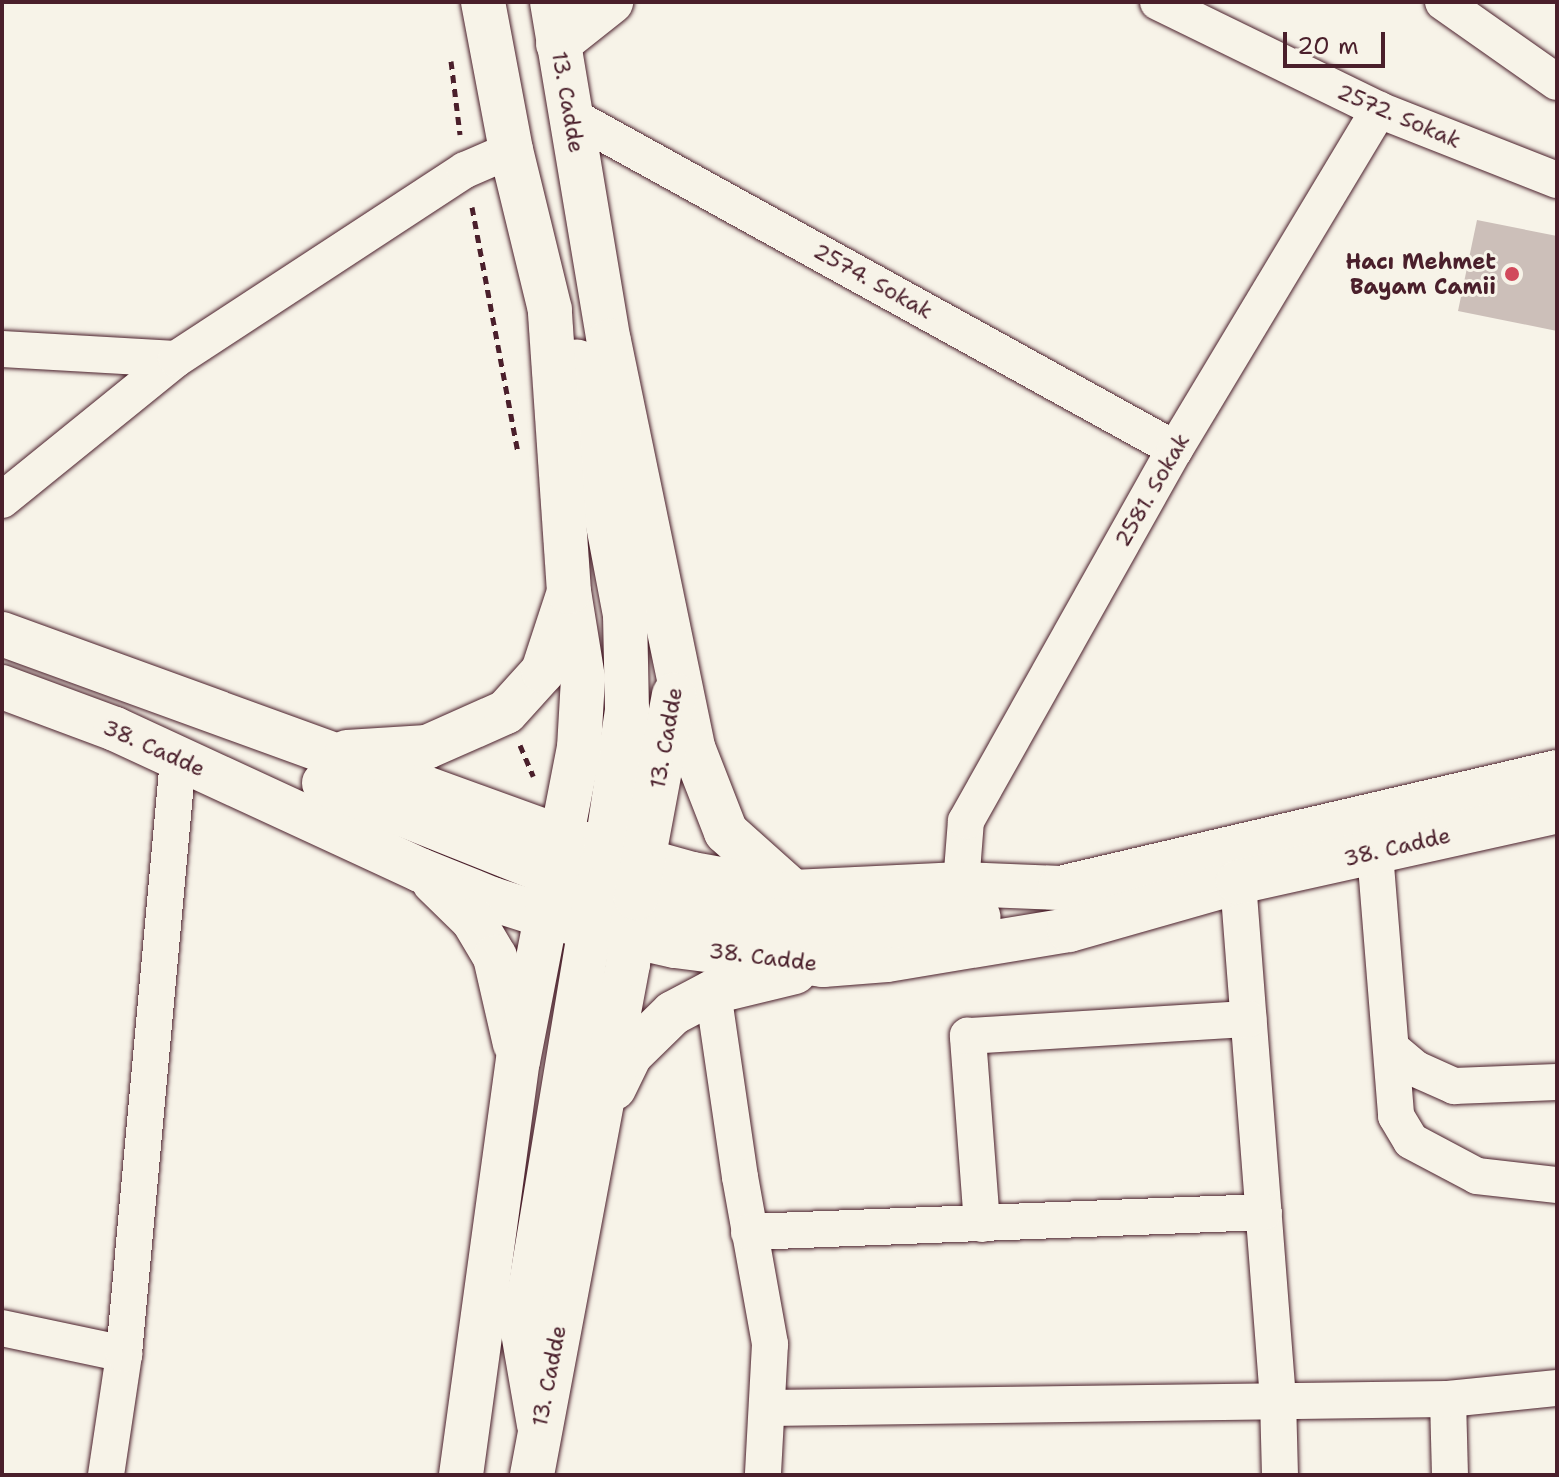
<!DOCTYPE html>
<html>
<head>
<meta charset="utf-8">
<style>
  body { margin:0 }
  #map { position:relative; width:1559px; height:1477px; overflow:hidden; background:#f7f3e8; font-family:"Shantell Sans",sans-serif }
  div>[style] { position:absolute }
  .building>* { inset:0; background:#ccbfb9 }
  .path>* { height:5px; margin-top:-2.5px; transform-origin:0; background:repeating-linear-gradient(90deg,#4a1f2b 0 8px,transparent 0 14px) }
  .roads { filter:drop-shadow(0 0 2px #4a1f2b) drop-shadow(0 0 2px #4a1f2b) }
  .street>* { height:36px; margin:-18px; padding:0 18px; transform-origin:18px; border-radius:18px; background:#f7f3e8 }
  .secondary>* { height:44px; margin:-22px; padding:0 22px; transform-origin:22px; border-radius:22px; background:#f7f3e8 }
  .dots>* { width:22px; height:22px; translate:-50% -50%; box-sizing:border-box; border:4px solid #f7f3e8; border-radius:50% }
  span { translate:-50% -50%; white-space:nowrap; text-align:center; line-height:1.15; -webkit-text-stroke:6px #f7f3e8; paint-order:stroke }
  .street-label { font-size:22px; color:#4a1f2b }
  .poi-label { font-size:22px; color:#4a1f2b; font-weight:700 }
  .right { translate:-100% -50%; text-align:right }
  .frame { position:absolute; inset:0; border:4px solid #4a1f2b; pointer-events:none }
  .scale { position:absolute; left:1283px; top:32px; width:102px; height:36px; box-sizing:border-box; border:4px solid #4a1f2b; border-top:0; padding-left:10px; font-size:24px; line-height:28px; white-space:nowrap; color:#4a1f2b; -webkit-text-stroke:6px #f7f3e8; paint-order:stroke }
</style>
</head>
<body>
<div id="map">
  <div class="building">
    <div style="clip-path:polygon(1477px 220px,1557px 236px,1557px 331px,1458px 311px)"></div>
  </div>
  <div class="path">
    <div style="left:451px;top:61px;width:74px;rotate:83deg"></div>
    <div style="left:472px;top:207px;width:250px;rotate:79.4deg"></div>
    <div style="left:520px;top:745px;width:34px;rotate:67deg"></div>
  </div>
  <div class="roads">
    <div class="street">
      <div style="left:1158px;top:2px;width:246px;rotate:26deg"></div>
      <div style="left:1379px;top:110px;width:191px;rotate:21.5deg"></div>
      <div style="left:1443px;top:2px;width:139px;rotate:35.1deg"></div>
      <div style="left:570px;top:115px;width:691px;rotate:28.9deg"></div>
      <div style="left:2px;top:349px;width:174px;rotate:3.3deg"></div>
      <div style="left:2px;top:500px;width:224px;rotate:-39deg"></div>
      <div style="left:176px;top:359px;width:345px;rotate:-33.2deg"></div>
      <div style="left:465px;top:170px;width:50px;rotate:-23.5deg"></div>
      <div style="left:1375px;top:853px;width:264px;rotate:85.4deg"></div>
      <div style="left:1396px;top:1116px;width:29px;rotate:59deg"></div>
      <div style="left:1411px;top:1141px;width:75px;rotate:27.9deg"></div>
      <div style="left:1477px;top:1176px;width:81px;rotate:6.4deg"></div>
      <div style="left:1238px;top:882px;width:519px;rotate:85.58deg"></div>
      <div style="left:1278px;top:1399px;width:76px;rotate:88.5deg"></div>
      <div style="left:961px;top:884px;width:63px;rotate:-85.5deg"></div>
      <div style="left:966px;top:821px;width:427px;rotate:-60.7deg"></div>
      <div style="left:1175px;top:449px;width:396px;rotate:-59deg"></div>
      <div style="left:713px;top:992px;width:187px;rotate:81.7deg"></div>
      <div style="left:740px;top:1177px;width:170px;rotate:79.8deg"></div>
      <div style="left:770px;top:1344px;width:131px;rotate:93.1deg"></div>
      <div style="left:1391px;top:1048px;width:33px;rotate:40deg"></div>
      <div style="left:1416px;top:1069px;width:42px;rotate:24.1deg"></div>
      <div style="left:1454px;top:1086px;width:103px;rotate:-2.2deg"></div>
      <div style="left:982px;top:1224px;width:189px;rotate:-94.3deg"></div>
      <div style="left:968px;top:1036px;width:281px;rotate:-3.5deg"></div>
      <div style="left:749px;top:1232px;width:515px;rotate:-2.22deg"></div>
      <div style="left:2px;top:1328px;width:125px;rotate:12deg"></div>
      <div style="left:1448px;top:1399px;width:76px;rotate:88.5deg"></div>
      <div style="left:768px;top:1408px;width:680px;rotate:-0.76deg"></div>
      <div style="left:1448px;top:1399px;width:110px;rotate:-5.8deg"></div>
      <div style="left:106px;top:1475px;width:122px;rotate:-81.5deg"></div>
      <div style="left:124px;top:1354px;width:597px;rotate:-84.81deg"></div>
    </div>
    <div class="secondary">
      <div style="left:552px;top:2px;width:344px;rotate:80.5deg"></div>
      <div style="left:609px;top:341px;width:418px;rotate:78.3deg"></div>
      <div style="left:694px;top:750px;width:88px;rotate:68.7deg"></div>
      <div style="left:726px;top:832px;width:90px;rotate:41.8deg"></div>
      <div style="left:558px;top:44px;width:68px;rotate:-38.4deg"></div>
      <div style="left:2px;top:634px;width:597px;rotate:19.98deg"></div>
      <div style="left:563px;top:838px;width:134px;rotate:15.6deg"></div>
      <div style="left:692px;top:874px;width:103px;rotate:10.1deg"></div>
      <div style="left:793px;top:892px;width:168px;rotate:-2.7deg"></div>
      <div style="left:961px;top:884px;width:99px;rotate:2.3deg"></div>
      <div style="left:1060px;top:888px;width:510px;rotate:-13.14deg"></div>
      <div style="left:2px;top:687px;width:121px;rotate:20.4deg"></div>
      <div style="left:115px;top:729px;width:336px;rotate:24.8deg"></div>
      <div style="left:420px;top:870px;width:78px;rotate:21.9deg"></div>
      <div style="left:492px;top:899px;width:59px;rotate:17.8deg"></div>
      <div style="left:548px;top:917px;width:130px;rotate:12.9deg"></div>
      <div style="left:675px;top:946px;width:149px;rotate:7.3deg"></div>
      <div style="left:823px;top:965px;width:64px;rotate:-4.5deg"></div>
      <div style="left:887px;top:960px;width:184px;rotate:-9.4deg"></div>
      <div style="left:1069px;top:930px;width:176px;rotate:-15.9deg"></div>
      <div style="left:1238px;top:882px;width:327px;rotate:-12.5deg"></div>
      <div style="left:347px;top:752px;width:80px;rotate:-3.6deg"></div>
      <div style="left:427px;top:747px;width:86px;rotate:-23.9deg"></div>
      <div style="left:506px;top:712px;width:55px;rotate:-47.9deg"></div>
      <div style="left:543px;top:671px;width:77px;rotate:-71.8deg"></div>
      <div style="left:324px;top:783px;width:250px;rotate:21.8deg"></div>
      <div style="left:556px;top:876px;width:83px;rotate:15.4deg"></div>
      <div style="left:636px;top:898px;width:111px;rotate:10.9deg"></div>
      <div style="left:745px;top:919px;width:149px;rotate:2.7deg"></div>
      <div style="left:894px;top:926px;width:85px;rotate:-6deg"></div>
      <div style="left:434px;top:882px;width:54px;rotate:44.3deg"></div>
      <div style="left:473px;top:920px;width:43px;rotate:59.3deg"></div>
      <div style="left:495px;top:957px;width:89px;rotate:77.1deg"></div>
      <div style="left:614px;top:1088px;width:37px;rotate:-64deg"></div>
      <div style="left:630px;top:1055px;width:60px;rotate:-44.3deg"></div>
      <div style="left:673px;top:1013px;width:45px;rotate:-27.7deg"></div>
      <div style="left:713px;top:992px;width:84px;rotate:-13.7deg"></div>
      <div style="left:539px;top:1425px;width:94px;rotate:-99.8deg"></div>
      <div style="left:523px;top:1332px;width:411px;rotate:-80.6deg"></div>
      <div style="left:590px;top:926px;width:77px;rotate:-78deg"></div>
      <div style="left:606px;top:851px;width:143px;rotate:-81.5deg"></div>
      <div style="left:627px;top:710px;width:95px;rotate:-91.2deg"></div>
      <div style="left:625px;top:615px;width:258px;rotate:-100.7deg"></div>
      <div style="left:461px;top:1475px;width:418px;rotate:-82.2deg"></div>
      <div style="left:518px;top:1061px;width:319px;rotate:-79deg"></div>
      <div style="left:579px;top:748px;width:70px;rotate:-86.7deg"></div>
      <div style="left:583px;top:678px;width:87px;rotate:-99.2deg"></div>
      <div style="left:569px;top:592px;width:283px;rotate:-93.9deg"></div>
      <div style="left:550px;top:310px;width:165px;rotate:-103.7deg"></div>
      <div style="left:511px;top:150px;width:151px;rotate:-100.7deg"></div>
      <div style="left:532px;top:1475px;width:520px;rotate:-79.36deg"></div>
      <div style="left:628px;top:964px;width:66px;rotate:-83.1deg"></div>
      <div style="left:636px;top:898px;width:207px;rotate:-79.4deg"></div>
    </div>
  </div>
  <div class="dots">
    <div style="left:1512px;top:274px;background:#d1495b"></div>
  </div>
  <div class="street-label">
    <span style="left:568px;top:102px;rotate:80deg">13. Cadde</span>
    <span style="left:1399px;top:116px;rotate:23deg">2572. Sokak</span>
    <span style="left:873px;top:281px;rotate:29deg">2574. Sokak</span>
    <span style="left:1152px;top:490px;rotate:-60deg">2581. Sokak</span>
    <span style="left:666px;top:738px;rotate:-80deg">13. Cadde</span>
    <span style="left:154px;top:748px;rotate:24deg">38. Cadde</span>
    <span style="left:1397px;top:847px;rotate:-13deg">38. Cadde</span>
    <span style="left:763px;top:957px;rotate:7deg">38. Cadde</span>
    <span style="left:549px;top:1376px;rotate:-79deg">13. Cadde</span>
  </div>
  <div class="poi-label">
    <span class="right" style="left:1496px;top:274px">Hacı Mehmet<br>Bayam Camii</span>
  </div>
  <div class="frame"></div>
  <div class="scale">20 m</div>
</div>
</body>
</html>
